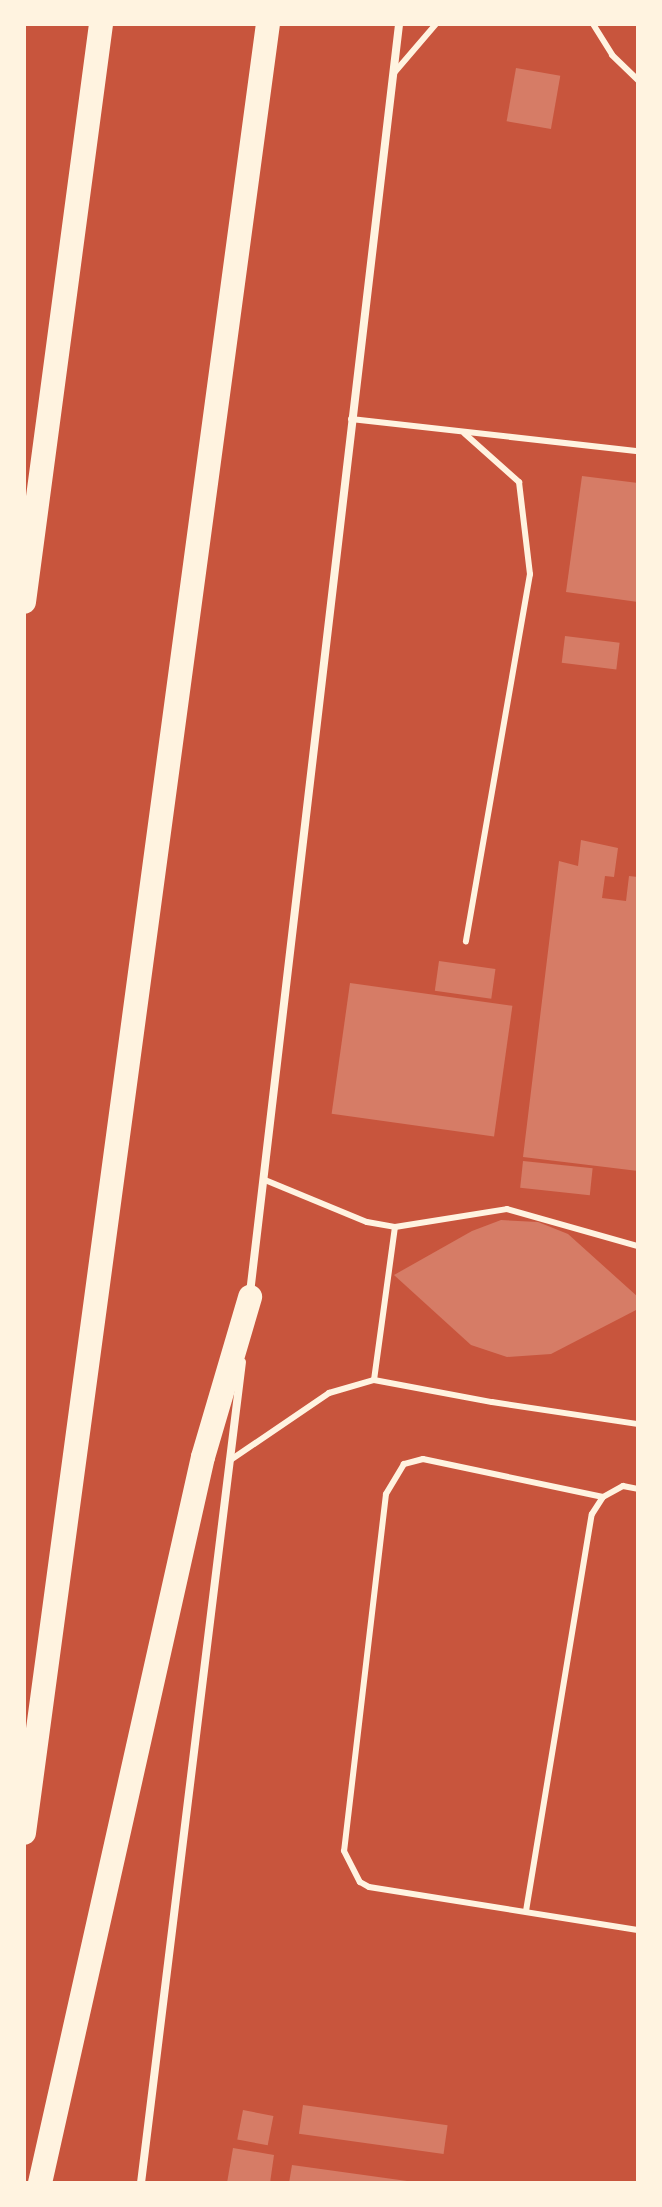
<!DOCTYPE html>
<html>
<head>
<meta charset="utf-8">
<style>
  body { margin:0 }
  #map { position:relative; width:662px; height:2207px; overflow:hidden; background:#c8553d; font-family:"IBM Plex Sans",sans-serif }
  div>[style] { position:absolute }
  .building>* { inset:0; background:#d67c66; transform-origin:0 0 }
  .service>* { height:6px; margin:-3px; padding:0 3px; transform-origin:3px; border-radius:3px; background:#fff3e0 }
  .minor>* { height:8px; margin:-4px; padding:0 4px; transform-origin:4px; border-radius:4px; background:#fff3e0 }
  .motorway>* { height:24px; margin:-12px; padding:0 12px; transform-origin:12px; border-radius:12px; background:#fff3e0 }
  span { translate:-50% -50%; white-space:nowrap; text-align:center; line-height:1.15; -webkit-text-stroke:8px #fff3e0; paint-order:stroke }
  .frame { position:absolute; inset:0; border:26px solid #fff3e0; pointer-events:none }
</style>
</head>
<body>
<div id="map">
  <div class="building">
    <div style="left:516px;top:68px;width:45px;height:54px;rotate:10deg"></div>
    <div style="clip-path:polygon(582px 476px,638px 483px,638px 602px,566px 592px)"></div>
    <div style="left:565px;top:636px;width:55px;height:27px;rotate:7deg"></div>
    <div style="clip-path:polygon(581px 840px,618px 848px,614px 877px,605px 876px,602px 898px,626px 901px,629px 876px,638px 877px,638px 1171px,523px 1157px,559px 861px,578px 866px)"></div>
    <div style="left:439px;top:961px;width:57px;height:30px;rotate:8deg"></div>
    <div style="left:350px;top:983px;width:164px;height:132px;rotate:8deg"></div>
    <div style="left:523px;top:1161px;width:70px;height:27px;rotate:6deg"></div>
    <div style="clip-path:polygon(501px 1220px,538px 1222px,568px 1234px,638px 1297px,638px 1309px,551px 1354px,507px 1357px,471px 1345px,394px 1275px,472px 1231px)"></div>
    <div style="left:303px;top:2105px;width:146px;height:29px;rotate:8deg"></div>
    <div style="left:243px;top:2110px;width:31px;height:30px;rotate:11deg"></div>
    <div style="clip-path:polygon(233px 2148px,274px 2155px,270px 2183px,227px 2183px)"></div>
    <div style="clip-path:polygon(292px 2165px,407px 2181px,407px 2183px,289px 2183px)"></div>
  </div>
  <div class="service">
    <div style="left:593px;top:24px;width:36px;rotate:58deg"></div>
    <div style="left:612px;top:55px;width:36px;rotate:44deg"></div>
    <div style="left:394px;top:73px;width:65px;rotate:-49.4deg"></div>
    <div style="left:351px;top:419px;width:289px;rotate:6.4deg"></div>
    <div style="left:464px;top:433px;width:74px;rotate:41.7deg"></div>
    <div style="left:519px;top:482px;width:93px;rotate:83.2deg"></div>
    <div style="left:530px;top:574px;width:373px;rotate:99.9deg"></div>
    <div style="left:265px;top:1180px;width:110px;rotate:22.4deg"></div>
    <div style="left:367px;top:1222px;width:28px;rotate:10deg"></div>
    <div style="left:395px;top:1227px;width:113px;rotate:-9.1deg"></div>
    <div style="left:507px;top:1209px;width:136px;rotate:15.8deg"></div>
    <div style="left:374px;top:1380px;width:154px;rotate:-82.2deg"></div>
    <div style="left:229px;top:1461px;width:121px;rotate:-34.2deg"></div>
    <div style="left:329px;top:1393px;width:47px;rotate:-16.1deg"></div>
    <div style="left:374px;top:1380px;width:120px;rotate:10.6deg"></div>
    <div style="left:492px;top:1402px;width:148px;rotate:8.6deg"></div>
    <div style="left:603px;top:1497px;width:184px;rotate:-168.1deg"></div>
    <div style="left:423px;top:1459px;width:20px;rotate:165deg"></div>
    <div style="left:404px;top:1464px;width:35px;rotate:121deg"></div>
    <div style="left:386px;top:1494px;width:359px;rotate:96.7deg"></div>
    <div style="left:344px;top:1851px;width:35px;rotate:63deg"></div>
    <div style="left:360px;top:1882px;width:10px;rotate:29deg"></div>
    <div style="left:369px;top:1887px;width:272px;rotate:9.1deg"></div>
    <div style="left:526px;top:1911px;width:402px;rotate:-80.6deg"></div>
    <div style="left:592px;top:1514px;width:20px;rotate:-57deg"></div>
    <div style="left:603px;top:1497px;width:23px;rotate:-29deg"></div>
    <div style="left:623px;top:1486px;width:15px;rotate:11deg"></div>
  </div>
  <div class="minor">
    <div style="left:250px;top:1293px;width:1278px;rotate:-83.3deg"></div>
    <div style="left:141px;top:2183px;width:827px;rotate:-82.99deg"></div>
  </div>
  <div class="motorway">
    <div style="left:24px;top:602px;width:583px;rotate:-82.41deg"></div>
    <div style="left:24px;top:1833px;width:1825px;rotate:-82.32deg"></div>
    <div style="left:40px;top:2183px;width:744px;rotate:-77.35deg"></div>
    <div style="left:203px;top:1457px;width:167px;rotate:-73.6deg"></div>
  </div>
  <div class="frame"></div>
</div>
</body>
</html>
